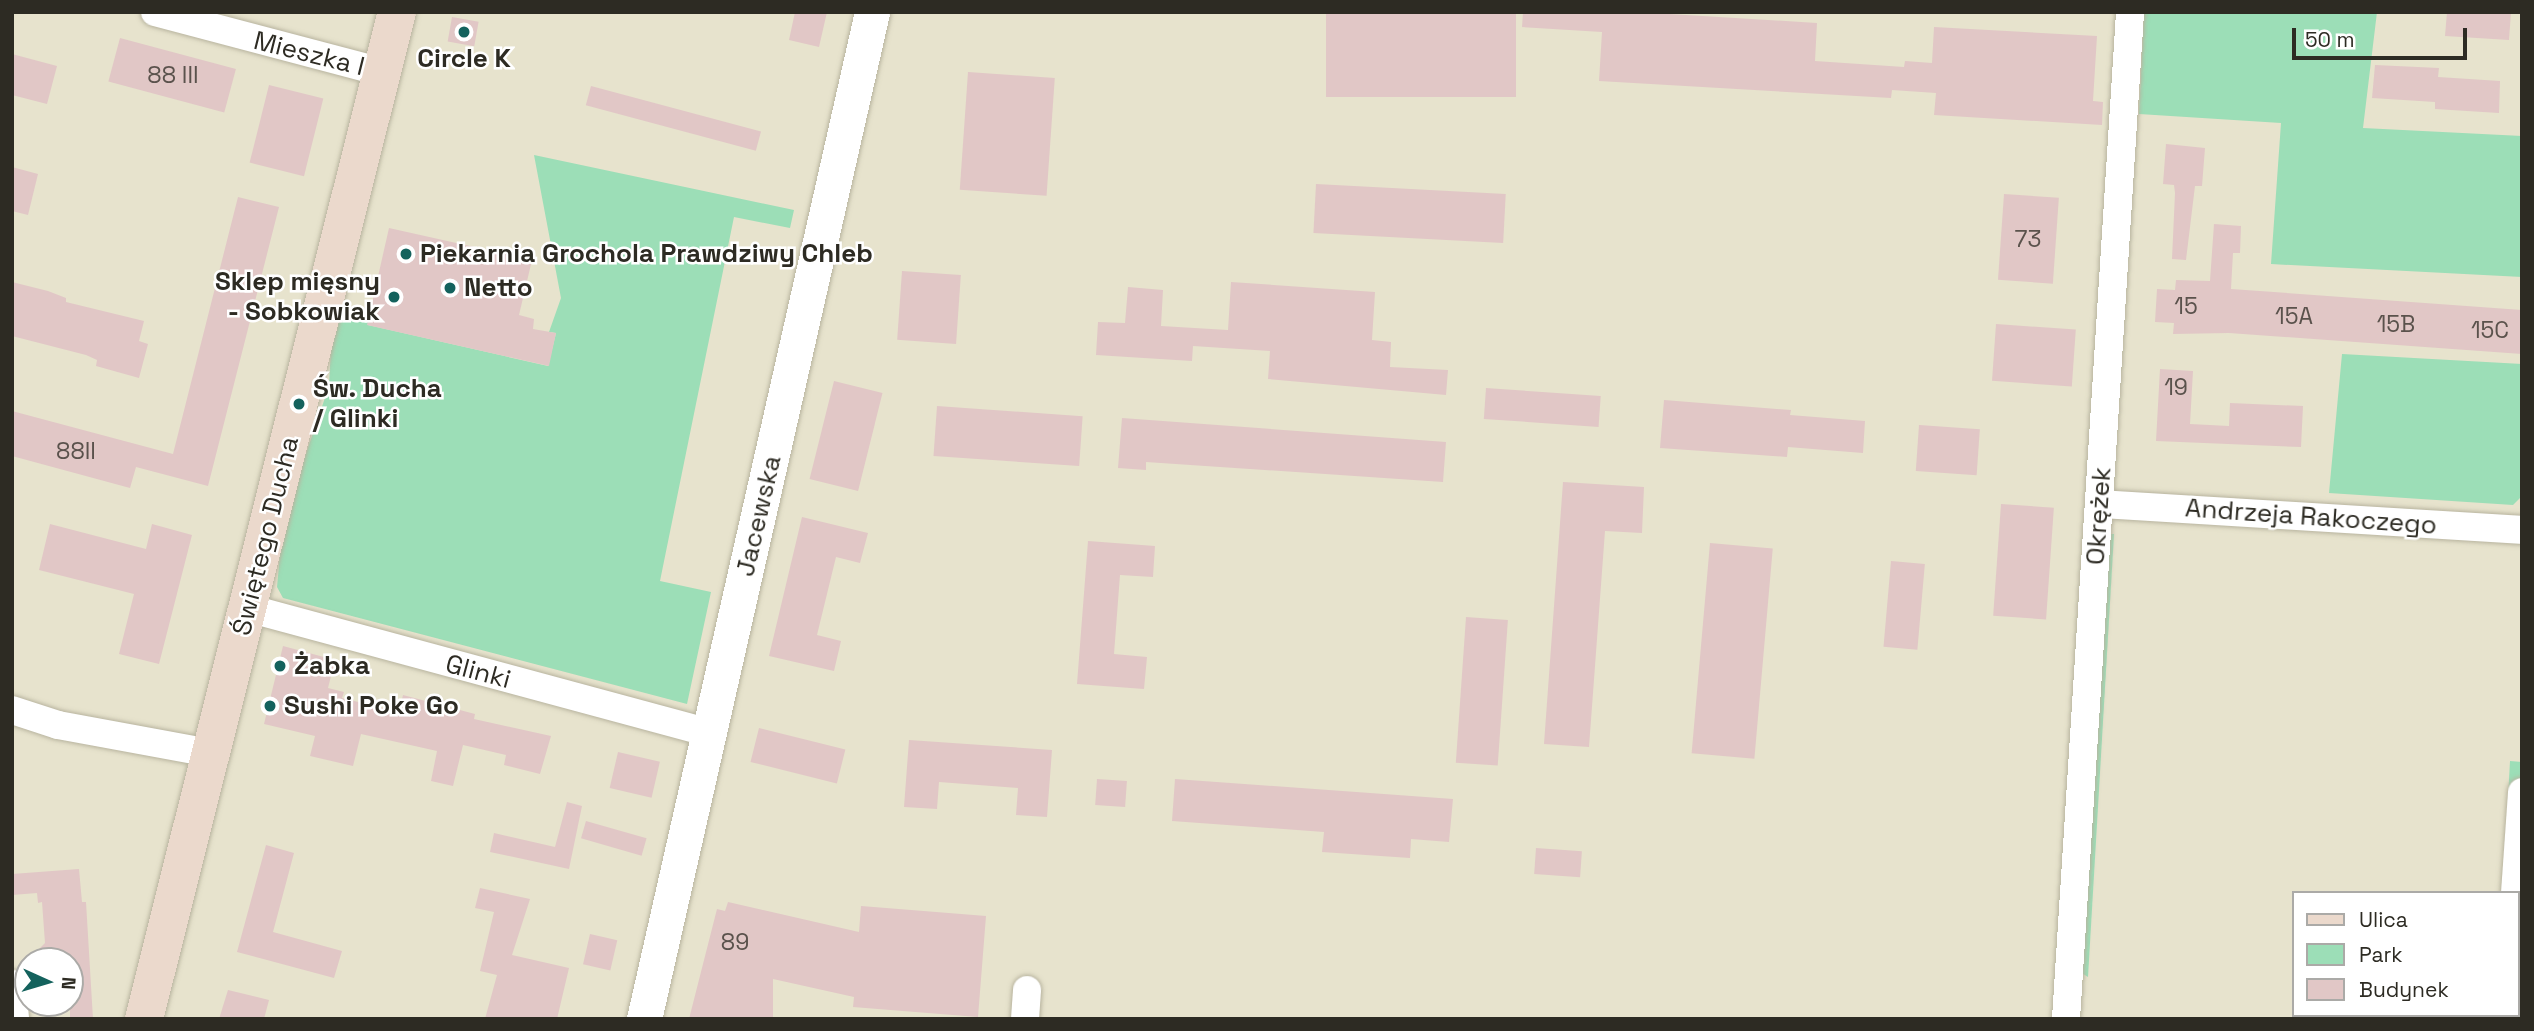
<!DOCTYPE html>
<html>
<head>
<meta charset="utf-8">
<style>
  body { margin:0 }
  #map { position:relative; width:2534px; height:1031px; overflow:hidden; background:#e7e3cd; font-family:"Space Grotesk",sans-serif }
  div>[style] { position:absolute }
  .green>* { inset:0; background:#9cdeb7 }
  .building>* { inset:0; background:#e1c7c6; transform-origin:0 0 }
  .roads { filter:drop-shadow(0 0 2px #b8b49f) drop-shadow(0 0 2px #b8b49f) }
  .minor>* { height:28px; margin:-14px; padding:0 14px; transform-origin:14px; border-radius:14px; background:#fff }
  .tertiary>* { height:35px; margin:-17.5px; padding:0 17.5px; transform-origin:17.5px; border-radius:17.5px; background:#fff }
  .secondary>* { height:38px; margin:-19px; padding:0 19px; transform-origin:19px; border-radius:19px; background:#ebd9cc }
  .dots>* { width:19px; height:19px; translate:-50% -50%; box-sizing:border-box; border:4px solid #fff; border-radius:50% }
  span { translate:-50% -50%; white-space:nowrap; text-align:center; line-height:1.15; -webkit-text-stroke:5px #fff; paint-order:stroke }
  .number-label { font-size:23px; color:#5a524c }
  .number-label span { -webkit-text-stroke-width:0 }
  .street-label { font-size:26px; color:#2d2b23 }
  .poi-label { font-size:26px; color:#2d2b23; font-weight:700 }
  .left { translate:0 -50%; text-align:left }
  .right { translate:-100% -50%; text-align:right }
  .frame { position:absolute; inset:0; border:14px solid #2d2b23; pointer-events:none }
  .legend { position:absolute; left:2292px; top:891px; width:228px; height:126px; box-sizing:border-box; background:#fff; border:2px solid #abaaa7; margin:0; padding:9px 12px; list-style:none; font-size:21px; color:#2d2b23 }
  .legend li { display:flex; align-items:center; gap:14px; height:35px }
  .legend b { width:35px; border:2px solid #abaaa7 }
  .north { position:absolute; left:14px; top:947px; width:70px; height:70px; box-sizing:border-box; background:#fff; border:2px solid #abaaa7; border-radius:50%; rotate:94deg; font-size:19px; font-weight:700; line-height:28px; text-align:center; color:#2d2b23 }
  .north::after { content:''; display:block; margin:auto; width:24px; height:32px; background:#14625d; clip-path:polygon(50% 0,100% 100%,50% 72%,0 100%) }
  .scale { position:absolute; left:2292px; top:28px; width:175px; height:32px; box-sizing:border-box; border:4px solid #2d2b23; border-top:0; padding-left:9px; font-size:21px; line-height:24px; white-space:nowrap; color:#2d2b23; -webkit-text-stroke:5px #fff; paint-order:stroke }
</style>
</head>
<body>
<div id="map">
  <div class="green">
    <div style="clip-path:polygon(2144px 12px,2377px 12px,2363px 128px,2522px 136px,2522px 277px,2271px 264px,2281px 123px,2139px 114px)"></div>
    <div style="clip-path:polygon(534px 155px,794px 210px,790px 228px,734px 217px,660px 581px,711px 592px,687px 704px,283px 598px,277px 587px,283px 521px,329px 386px,332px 326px,349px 319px,369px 320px,368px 325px,548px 366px,556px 333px,549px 332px,561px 298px)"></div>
    <div style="clip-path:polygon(2342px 354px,2522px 364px,2522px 496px,2513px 505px,2329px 493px)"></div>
    <div style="clip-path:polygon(2107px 534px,2114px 534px,2088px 977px,2080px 972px)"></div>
    <div style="clip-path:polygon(2510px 761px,2522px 762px,2522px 1019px,2495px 1019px,2518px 1015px,2518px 893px,2503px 893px)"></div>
  </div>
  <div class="building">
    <div style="clip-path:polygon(795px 12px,827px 12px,819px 47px,789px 40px)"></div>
    <div style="left:1326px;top:12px;width:190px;height:85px"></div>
    <div style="clip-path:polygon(1523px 12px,1637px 12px,1817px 23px,1815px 61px,1904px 67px,1905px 61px,1932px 63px,1934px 27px,2097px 36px,2093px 101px,2103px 102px,2102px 125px,1934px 115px,1936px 93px,1892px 90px,1891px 98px,1599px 81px,1602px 32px,1522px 27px)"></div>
    <div style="clip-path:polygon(2447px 12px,2511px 12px,2509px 40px,2445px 36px)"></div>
    <div style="left:452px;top:17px;width:27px;height:25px;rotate:10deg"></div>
    <div style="left:120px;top:38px;width:120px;height:45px;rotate:15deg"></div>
    <div style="clip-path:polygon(12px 54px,57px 66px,47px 104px,12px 95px)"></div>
    <div style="clip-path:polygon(2375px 65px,2439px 68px,2438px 77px,2500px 81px,2499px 113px,2435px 109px,2435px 102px,2372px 98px)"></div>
    <div style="left:968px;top:72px;width:87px;height:118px;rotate:4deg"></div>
    <div style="left:269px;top:85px;width:56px;height:80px;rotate:14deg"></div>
    <div style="left:591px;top:86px;width:176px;height:20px;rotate:15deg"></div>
    <div style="clip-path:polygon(2166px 144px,2205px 148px,2202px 186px,2195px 186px,2186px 260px,2172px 259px,2175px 193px,2174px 185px,2163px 184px)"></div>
    <div style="clip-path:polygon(12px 167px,38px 174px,28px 215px,12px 211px)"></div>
    <div style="left:1316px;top:184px;width:190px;height:49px;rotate:3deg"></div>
    <div style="left:2004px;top:194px;width:55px;height:86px;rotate:4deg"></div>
    <div style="clip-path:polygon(238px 197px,279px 207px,208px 486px,136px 467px,130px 488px,12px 456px,12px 411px,173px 454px)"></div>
    <div style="clip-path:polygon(2214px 224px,2241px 226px,2240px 253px,2233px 253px,2231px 289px,2522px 310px,2522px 354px,2229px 333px,2173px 334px,2174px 323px,2155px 322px,2157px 289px,2175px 290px,2176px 280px,2210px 281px)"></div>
    <div style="clip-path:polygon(389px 228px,532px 260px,519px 315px,534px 319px,533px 329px,556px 333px,549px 366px,367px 325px)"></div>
    <div style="left:902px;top:271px;width:59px;height:69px;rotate:4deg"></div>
    <div style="clip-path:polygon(12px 282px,48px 291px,66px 298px,66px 302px,144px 321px,139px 341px,148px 344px,139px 378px,96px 366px,97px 360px,86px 355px,12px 336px)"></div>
    <div style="clip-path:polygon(1231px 282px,1375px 292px,1372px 340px,1391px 342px,1390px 367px,1448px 370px,1446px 395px,1268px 379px,1270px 351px,1193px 346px,1192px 361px,1096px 355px,1098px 322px,1125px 323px,1128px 287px,1163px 290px,1161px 326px,1228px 330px)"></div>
    <div style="left:1996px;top:324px;width:80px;height:57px;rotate:4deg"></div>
    <div style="clip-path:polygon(2160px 369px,2193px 371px,2190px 424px,2229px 426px,2230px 403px,2303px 406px,2301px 447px,2156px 441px)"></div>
    <div style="left:834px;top:381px;width:50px;height:101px;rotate:14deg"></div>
    <div style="left:1486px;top:388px;width:115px;height:31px;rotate:4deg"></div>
    <div style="clip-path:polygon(1664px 400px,1791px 410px,1790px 415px,1865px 421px,1863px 453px,1788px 447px,1787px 457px,1660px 448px)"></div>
    <div style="left:937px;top:406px;width:146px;height:50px;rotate:4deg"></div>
    <div style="clip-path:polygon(1122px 418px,1446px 442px,1443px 482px,1146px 462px,1146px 470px,1118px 468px)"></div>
    <div style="left:1919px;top:425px;width:61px;height:46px;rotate:4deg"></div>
    <div style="clip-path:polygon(1563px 482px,1644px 487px,1642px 533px,1605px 531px,1589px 747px,1544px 744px)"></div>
    <div style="left:2001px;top:504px;width:53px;height:112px;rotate:4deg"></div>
    <div style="clip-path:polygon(802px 517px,868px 533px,860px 563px,836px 557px,817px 635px,841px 641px,834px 671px,769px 656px)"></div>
    <div style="clip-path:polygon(50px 524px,146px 549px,152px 524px,192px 535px,159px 664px,119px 654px,134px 594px,39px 570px)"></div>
    <div style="clip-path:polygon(1088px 541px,1155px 546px,1153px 577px,1120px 575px,1114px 654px,1147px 657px,1144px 689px,1077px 684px)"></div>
    <div style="left:1710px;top:543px;width:63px;height:211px;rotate:5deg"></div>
    <div style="left:1891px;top:561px;width:34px;height:86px;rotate:5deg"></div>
    <div style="left:1466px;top:617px;width:42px;height:146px;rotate:4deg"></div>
    <div style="clip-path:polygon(283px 646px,335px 660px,328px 688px,344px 692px,342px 698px,399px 712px,403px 695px,475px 714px,474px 719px,551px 736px,540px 774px,504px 765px,506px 755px,463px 745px,453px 786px,431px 781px,437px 751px,361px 734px,353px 766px,310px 756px,315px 736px,264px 724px)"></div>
    <div style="left:759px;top:728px;width:89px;height:35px;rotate:14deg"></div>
    <div style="clip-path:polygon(909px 740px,1052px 750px,1047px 817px,1016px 815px,1018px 788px,939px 782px,937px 809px,904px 807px)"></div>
    <div style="left:618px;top:752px;width:43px;height:37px;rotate:13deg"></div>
    <div style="left:1097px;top:779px;width:30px;height:26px;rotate:4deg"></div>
    <div style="clip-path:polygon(1175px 779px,1453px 799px,1449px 842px,1411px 839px,1410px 858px,1322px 852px,1324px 832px,1172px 821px)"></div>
    <div style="clip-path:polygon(567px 802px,582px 806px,569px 869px,490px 852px,494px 833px,555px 847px)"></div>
    <div style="left:586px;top:821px;width:63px;height:18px;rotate:16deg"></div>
    <div style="clip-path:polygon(266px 845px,294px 853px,273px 932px,342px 951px,334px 978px,237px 952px)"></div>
    <div style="left:1536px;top:848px;width:46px;height:26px;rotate:4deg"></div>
    <div style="clip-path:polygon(79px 869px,82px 902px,86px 902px,93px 1019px,70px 1019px,70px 961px,27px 961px,45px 943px,42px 902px,38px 903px,37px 893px,12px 895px,12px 874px)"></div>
    <div style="clip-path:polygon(480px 888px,530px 899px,512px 955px,569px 968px,557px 1019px,485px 1019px,497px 975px,480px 971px,494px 912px,475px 908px)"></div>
    <div style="clip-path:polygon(728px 902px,859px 932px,861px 906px,986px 916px,978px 1017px,853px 1007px,854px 997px,773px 979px,773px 1019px,689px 1019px,717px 909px,725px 911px)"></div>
    <div style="left:590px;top:934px;width:28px;height:31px;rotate:13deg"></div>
    <div style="clip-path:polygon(228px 990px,269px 1000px,264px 1019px,219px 1019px)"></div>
  </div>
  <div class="roads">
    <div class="minor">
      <div style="left:155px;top:12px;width:235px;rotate:14.8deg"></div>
      <div style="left:2100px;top:504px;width:423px;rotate:3.5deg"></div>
      <div style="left:247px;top:608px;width:480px;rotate:15.1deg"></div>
      <div style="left:12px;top:710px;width:48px;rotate:18.1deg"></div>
      <div style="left:58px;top:725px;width:156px;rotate:10.4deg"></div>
      <div style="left:2515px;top:893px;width:101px;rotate:-86deg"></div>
      <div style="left:12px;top:984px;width:35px;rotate:85deg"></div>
      <div style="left:1025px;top:1019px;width:29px;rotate:-86deg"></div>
      <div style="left:2066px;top:1019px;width:1009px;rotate:-86.36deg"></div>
    </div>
    <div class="tertiary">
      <div style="left:644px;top:1019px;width:1032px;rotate:-77.24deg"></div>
    </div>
    <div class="secondary">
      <div style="left:144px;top:1019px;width:1038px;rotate:-75.9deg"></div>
    </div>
  </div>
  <div class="dots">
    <div style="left:464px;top:32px;background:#14625d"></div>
    <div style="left:406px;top:254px;background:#14625d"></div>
    <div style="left:450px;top:288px;background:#14625d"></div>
    <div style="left:394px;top:297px;background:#14625d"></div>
    <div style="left:299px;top:404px;background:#14625d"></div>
    <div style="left:280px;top:666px;background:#14625d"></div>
    <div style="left:270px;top:706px;background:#14625d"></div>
  </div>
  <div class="number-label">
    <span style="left:173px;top:75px">88 III</span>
    <span style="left:2028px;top:239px">73</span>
    <span style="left:2186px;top:306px">15</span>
    <span style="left:2294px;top:316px">15A</span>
    <span style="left:2396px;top:324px">15B</span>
    <span style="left:2490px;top:330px">15C</span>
    <span style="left:2176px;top:387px">19</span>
    <span style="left:76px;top:451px">88II</span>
    <span style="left:735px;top:942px">89</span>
  </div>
  <div class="street-label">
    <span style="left:309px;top:54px;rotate:14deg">Mieszka I</span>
    <span style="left:759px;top:516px;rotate:-77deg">Jacewska</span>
    <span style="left:2099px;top:516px;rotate:-86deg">Okrężek</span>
    <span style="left:2311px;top:517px;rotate:4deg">Andrzeja Rakoczego</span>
    <span style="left:266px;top:536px;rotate:-76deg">Świętego Ducha</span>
    <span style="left:478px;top:672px;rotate:15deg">Glinki</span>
  </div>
  <div class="poi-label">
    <span style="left:464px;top:59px">Circle K</span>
    <span class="left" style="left:420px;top:254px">Piekarnia Grochola Prawdziwy Chleb</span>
    <span class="right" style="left:380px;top:297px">Sklep mięsny<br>- Sobkowiak</span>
    <span class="left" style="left:464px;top:288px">Netto</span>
    <span class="left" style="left:313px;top:404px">Św. Ducha<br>/ Glinki</span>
    <span class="left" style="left:294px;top:666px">Żabka</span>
    <span class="left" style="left:284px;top:706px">Sushi Poke Go</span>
  </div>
  <div class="frame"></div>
  <ul class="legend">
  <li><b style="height:9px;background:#ebd9cc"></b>Ulica</li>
  <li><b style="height:19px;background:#9cdeb7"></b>Park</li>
  <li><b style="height:19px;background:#e1c7c6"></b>Budynek</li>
  </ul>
  <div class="north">N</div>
  <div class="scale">50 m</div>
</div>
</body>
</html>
